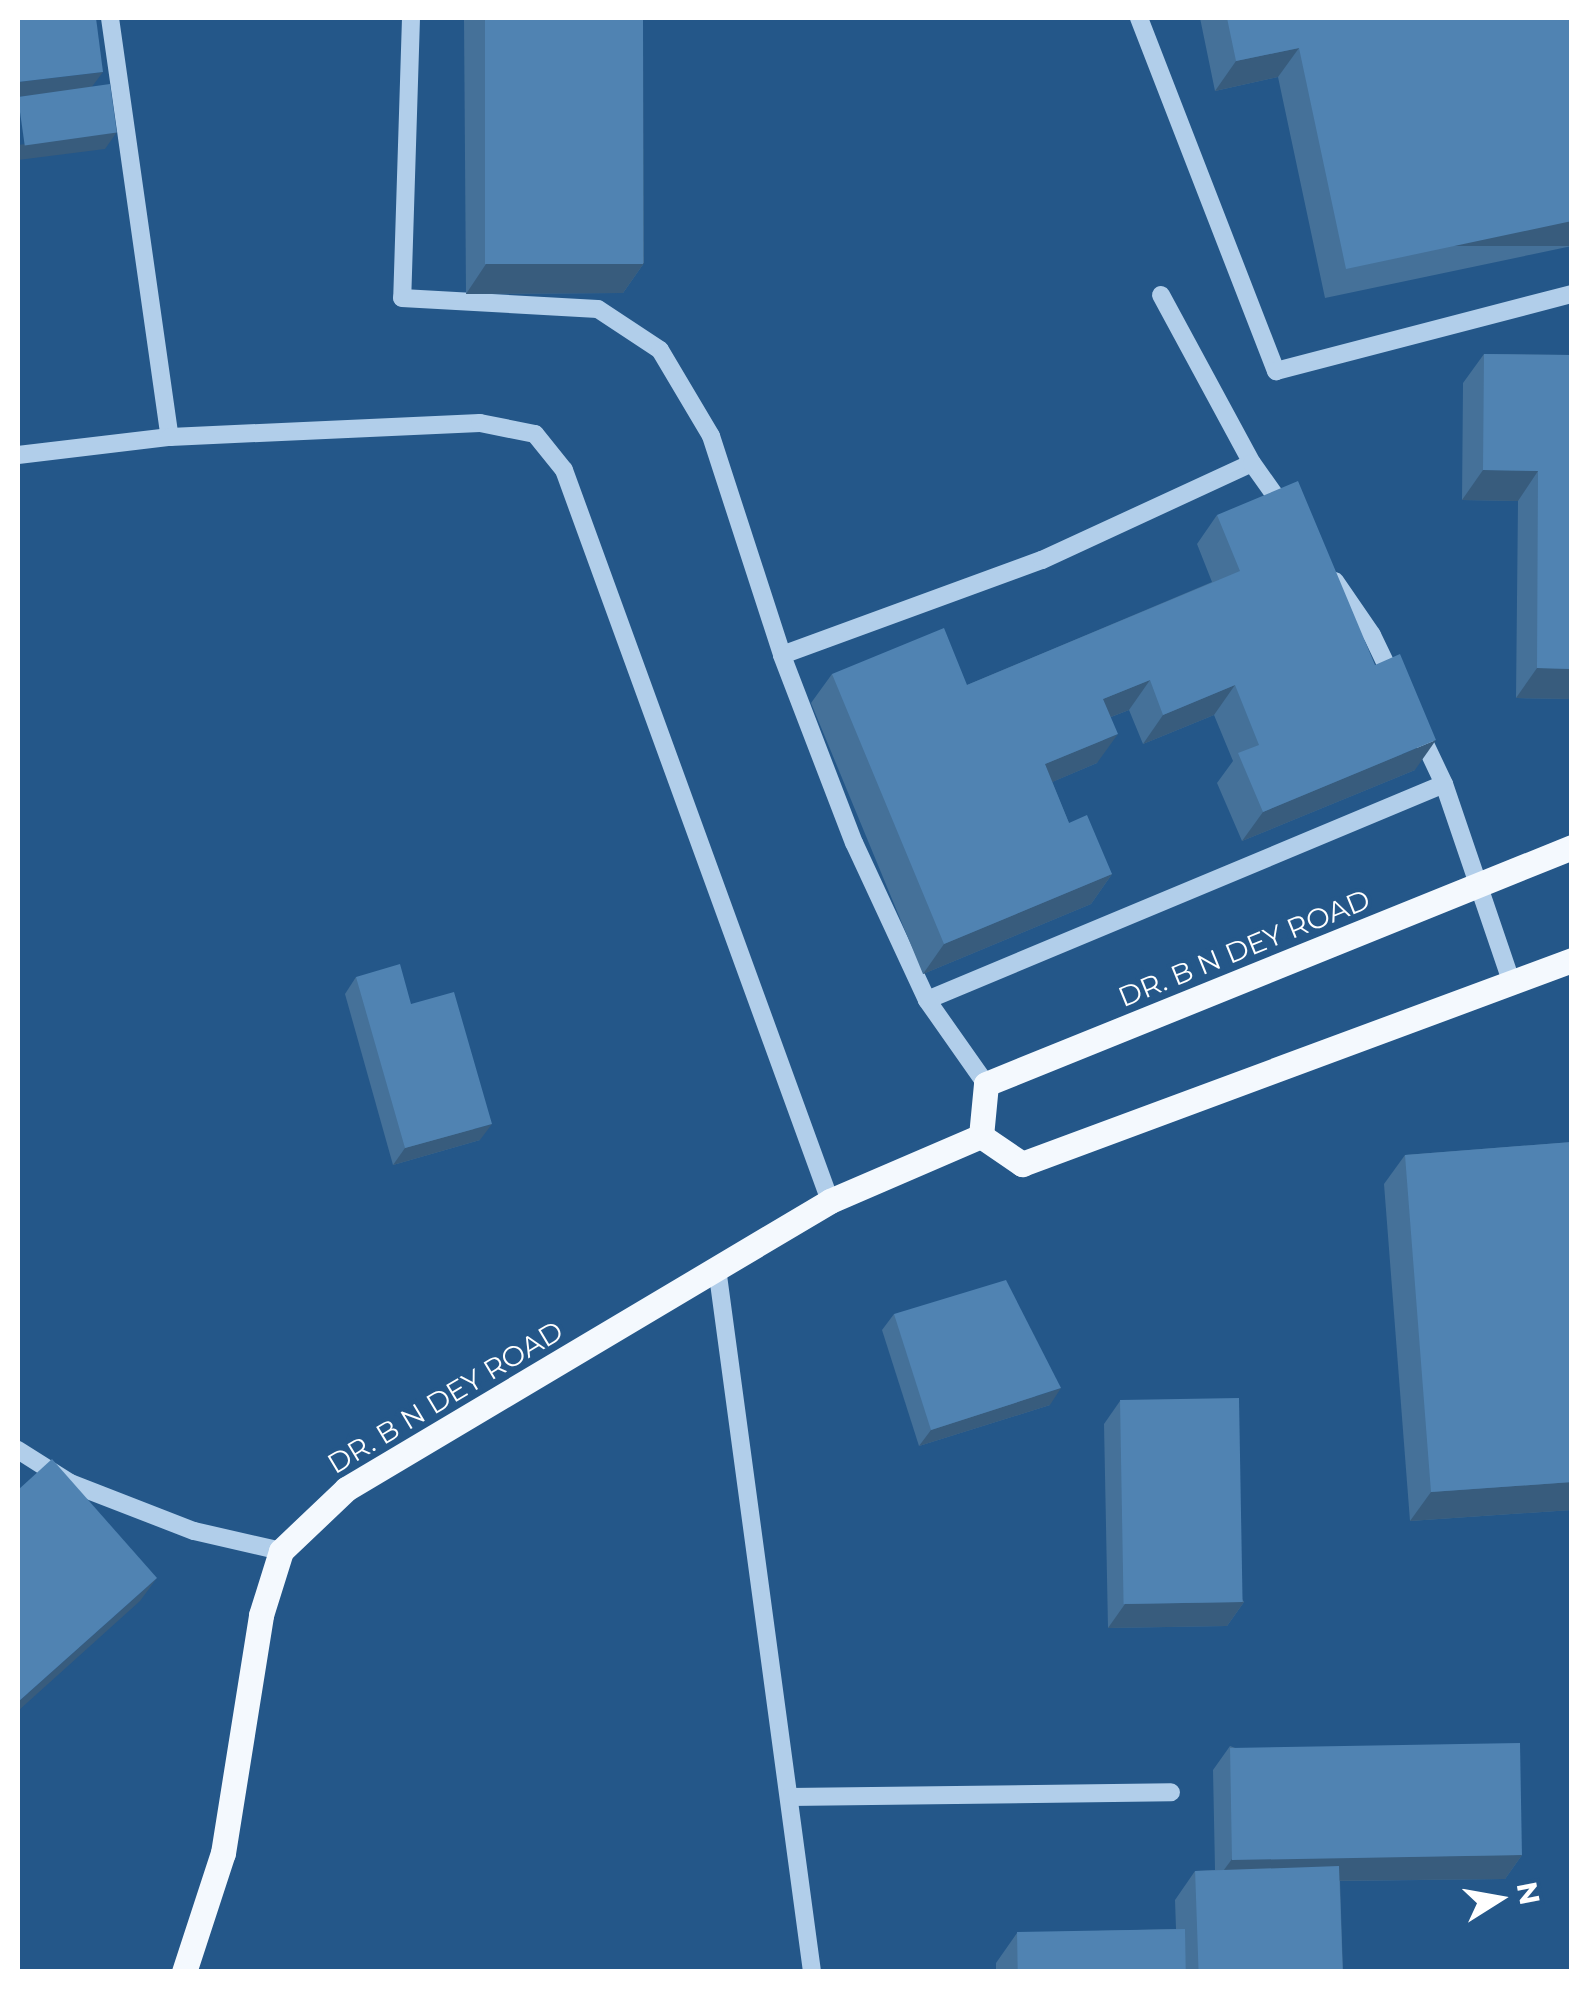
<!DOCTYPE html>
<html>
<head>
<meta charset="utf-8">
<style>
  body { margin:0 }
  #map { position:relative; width:1589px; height:1989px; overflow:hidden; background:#245789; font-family:Montserrat,sans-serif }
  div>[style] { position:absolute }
  .minor>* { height:18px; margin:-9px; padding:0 9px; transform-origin:9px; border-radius:9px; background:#b1ceea }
  .major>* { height:25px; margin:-12.5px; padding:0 12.5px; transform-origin:12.5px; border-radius:12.5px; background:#f4f9fe }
  .wall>* { inset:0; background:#457199 }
  .shaded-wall>* { inset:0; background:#385c7d; transform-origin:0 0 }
  .building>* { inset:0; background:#5083b2; transform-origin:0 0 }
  span { translate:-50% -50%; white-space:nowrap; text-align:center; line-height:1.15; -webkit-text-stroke:8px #245789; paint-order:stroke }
  .street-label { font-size:28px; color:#fff }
  .frame { position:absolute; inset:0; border:20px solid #fff; pointer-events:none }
  .north { position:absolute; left:1449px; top:1849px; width:100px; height:100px; -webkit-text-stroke:8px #245789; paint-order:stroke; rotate:79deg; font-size:28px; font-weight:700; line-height:40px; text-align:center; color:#fff }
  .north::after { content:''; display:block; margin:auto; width:35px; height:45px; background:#fff; clip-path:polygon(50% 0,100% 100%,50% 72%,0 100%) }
</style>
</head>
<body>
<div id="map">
  <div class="minor">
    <div style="left:110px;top:18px;width:423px;rotate:81.9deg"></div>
    <div style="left:411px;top:18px;width:280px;rotate:91.8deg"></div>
    <div style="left:402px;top:298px;width:196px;rotate:3.2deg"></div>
    <div style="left:598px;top:309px;width:74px;rotate:33.5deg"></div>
    <div style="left:660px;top:350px;width:100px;rotate:59.3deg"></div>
    <div style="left:711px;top:436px;width:230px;rotate:72deg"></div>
    <div style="left:1139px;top:18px;width:379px;rotate:68.8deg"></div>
    <div style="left:1276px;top:371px;width:306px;rotate:-14.6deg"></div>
    <div style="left:1161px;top:295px;width:191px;rotate:61.6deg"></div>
    <div style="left:18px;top:455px;width:153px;rotate:-6.8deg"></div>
    <div style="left:170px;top:437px;width:310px;rotate:-2.6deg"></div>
    <div style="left:480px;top:423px;width:56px;rotate:11.3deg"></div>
    <div style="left:535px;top:434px;width:46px;rotate:51.1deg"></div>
    <div style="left:564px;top:470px;width:778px;rotate:70deg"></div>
    <div style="left:1335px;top:581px;width:65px;rotate:55.6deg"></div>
    <div style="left:1372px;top:635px;width:49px;rotate:64.5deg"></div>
    <div style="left:1418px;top:729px;width:61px;rotate:64.7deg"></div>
    <div style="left:1444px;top:784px;width:208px;rotate:71.2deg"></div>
    <div style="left:927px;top:1000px;width:560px;rotate:-22.67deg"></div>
    <div style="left:986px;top:1084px;width:103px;rotate:-125.1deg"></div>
    <div style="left:927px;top:1000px;width:173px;rotate:-114.9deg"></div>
    <div style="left:854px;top:843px;width:201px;rotate:-111deg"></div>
    <div style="left:782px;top:655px;width:277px;rotate:-20.1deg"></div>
    <div style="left:1042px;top:560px;width:231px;rotate:-24.8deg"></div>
    <div style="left:1252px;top:463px;width:59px;rotate:54.7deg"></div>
    <div style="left:717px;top:1268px;width:710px;rotate:82.31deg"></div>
    <div style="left:18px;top:1450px;width:62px;rotate:32.4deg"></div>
    <div style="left:70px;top:1483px;width:133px;rotate:21.2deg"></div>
    <div style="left:194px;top:1531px;width:89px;rotate:12.9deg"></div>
    <div style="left:789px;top:1797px;width:382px;rotate:-0.7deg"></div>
  </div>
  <div class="major">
    <div style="left:981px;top:1136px;width:52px;rotate:-84.5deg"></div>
    <div style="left:986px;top:1084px;width:632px;rotate:-22.02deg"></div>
    <div style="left:981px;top:1136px;width:50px;rotate:34.3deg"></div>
    <div style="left:1022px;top:1164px;width:587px;rotate:-20.35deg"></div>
    <div style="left:184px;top:1972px;width:125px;rotate:-71.9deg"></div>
    <div style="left:223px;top:1853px;width:241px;rotate:-80.9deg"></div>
    <div style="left:261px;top:1615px;width:67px;rotate:-72.6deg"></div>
    <div style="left:281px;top:1551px;width:90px;rotate:-43.6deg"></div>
    <div style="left:346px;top:1489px;width:563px;rotate:-30.75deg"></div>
    <div style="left:830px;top:1201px;width:164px;rotate:-23.3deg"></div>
  </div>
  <div class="wall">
    <div style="clip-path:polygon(464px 18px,643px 18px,644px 263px,623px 293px,466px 294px)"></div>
    <div style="clip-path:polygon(1200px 18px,1572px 18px,1572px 246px,1325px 298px,1278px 77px,1215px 91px)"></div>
    <div style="clip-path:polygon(1484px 354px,1572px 355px,1572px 699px,1516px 698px,1518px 501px,1462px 500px,1463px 383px)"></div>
    <div style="clip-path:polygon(1217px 515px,1415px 770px,1242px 841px,1217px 783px,1233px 761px,1214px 715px,1143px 744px,1129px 710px,1111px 717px,1097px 763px,1052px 782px,1069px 823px,1112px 874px,1091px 904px,923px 974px,811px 703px,832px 674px,967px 685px,1212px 582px,1197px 544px)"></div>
    <div style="clip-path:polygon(356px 977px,411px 1004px,480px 1140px,393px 1165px,345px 994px)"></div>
    <div style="clip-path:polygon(1572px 1142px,1572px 1510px,1410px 1521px,1384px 1184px,1405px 1155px)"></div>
    <div style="clip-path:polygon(894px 1314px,1050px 1405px,919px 1446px,882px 1330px)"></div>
    <div style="clip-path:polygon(1120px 1401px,1244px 1602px,1227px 1626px,1108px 1628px,1104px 1424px)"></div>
    <div style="clip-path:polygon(1230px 1746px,1522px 1855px,1505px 1879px,1340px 1881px,1343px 1972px,996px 1972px,996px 1963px,1017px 1933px,1176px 1929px,1175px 1900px,1195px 1871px,1215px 1870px,1213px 1770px)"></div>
  </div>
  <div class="shaded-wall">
    <div style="clip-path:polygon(1299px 48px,1278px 77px,1215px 91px,1236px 61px)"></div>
    <div style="clip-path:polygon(103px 72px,91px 88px,18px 97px,18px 82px)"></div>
    <div style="clip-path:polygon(117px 132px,105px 149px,18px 160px,18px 145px)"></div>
    <div style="left:1572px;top:221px;width:25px;height:231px;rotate:90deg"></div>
    <div style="clip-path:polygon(644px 263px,623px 293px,466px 294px,486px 264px)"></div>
    <div style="clip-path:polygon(1483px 470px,1538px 471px,1518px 501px,1462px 500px)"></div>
    <div style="clip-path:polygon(1537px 668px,1572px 669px,1572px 699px,1516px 698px)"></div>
    <div style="clip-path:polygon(1150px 680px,1129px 710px,1082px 728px,1103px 699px)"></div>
    <div style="clip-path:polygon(1235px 685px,1214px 715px,1143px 744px,1163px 715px)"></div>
    <div style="clip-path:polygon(1118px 734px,1097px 763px,1024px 794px,1045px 764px)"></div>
    <div style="clip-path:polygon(1436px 740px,1415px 770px,1242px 841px,1263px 812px)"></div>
    <div style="clip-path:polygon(1112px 874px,1091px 904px,923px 974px,944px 944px)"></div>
    <div style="clip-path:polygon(492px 1124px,480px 1140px,393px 1165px,405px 1148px)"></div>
    <div style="clip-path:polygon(1061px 1388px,1050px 1405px,919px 1446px,931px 1430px)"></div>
    <div style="clip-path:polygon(1572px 1482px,1572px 1510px,1410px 1521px,1431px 1492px)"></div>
    <div style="clip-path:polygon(157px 1578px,140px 1601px,18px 1711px,18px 1702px)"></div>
    <div style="clip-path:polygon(1244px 1602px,1227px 1626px,1108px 1628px,1125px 1604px)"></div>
    <div style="clip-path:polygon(1522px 1855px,1505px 1879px,1215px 1882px,1232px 1859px)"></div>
  </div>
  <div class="building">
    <div style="clip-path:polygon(18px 18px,96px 18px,103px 72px,18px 82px)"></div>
    <div style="left:485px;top:18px;width:158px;height:246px"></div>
    <div style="clip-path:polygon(1227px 18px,1572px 18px,1572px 221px,1346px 269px,1299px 48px,1236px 61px)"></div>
    <div style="left:110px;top:84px;width:49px;height:93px;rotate:82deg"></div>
    <div style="clip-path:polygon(1484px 354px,1572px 355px,1572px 669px,1537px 668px,1538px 471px,1483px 470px)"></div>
    <div style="clip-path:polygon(1298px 481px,1375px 665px,1400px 654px,1436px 740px,1263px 812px,1238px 753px,1259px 745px,1235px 685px,1163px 715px,1150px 680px,1103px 699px,1118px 734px,1045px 764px,1069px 823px,1087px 815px,1112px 874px,944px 944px,832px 674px,944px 628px,967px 685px,1240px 571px,1217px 515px)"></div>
    <div style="clip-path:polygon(400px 964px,411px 1004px,454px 992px,492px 1124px,405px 1148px,356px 977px)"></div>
    <div style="clip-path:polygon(1572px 1142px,1572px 1482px,1431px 1492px,1405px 1155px)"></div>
    <div style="clip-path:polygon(1006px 1280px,1061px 1388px,931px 1430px,894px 1314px)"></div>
    <div style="left:1239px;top:1398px;width:204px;height:119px;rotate:89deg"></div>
    <div style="clip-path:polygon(52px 1459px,157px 1578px,18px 1702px,18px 1490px)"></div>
    <div style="left:1520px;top:1743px;width:112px;height:290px;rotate:89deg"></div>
    <div style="left:1339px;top:1866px;width:106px;height:144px;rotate:88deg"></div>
    <div style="left:1185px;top:1929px;width:43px;height:168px;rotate:89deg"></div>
  </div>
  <div class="street-label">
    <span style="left:1244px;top:948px;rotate:-22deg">DR. B N DEY ROAD</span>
    <span style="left:445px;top:1397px;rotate:-31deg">DR. B N DEY ROAD</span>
  </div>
  <div class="frame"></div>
  <div class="north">N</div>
</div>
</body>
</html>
